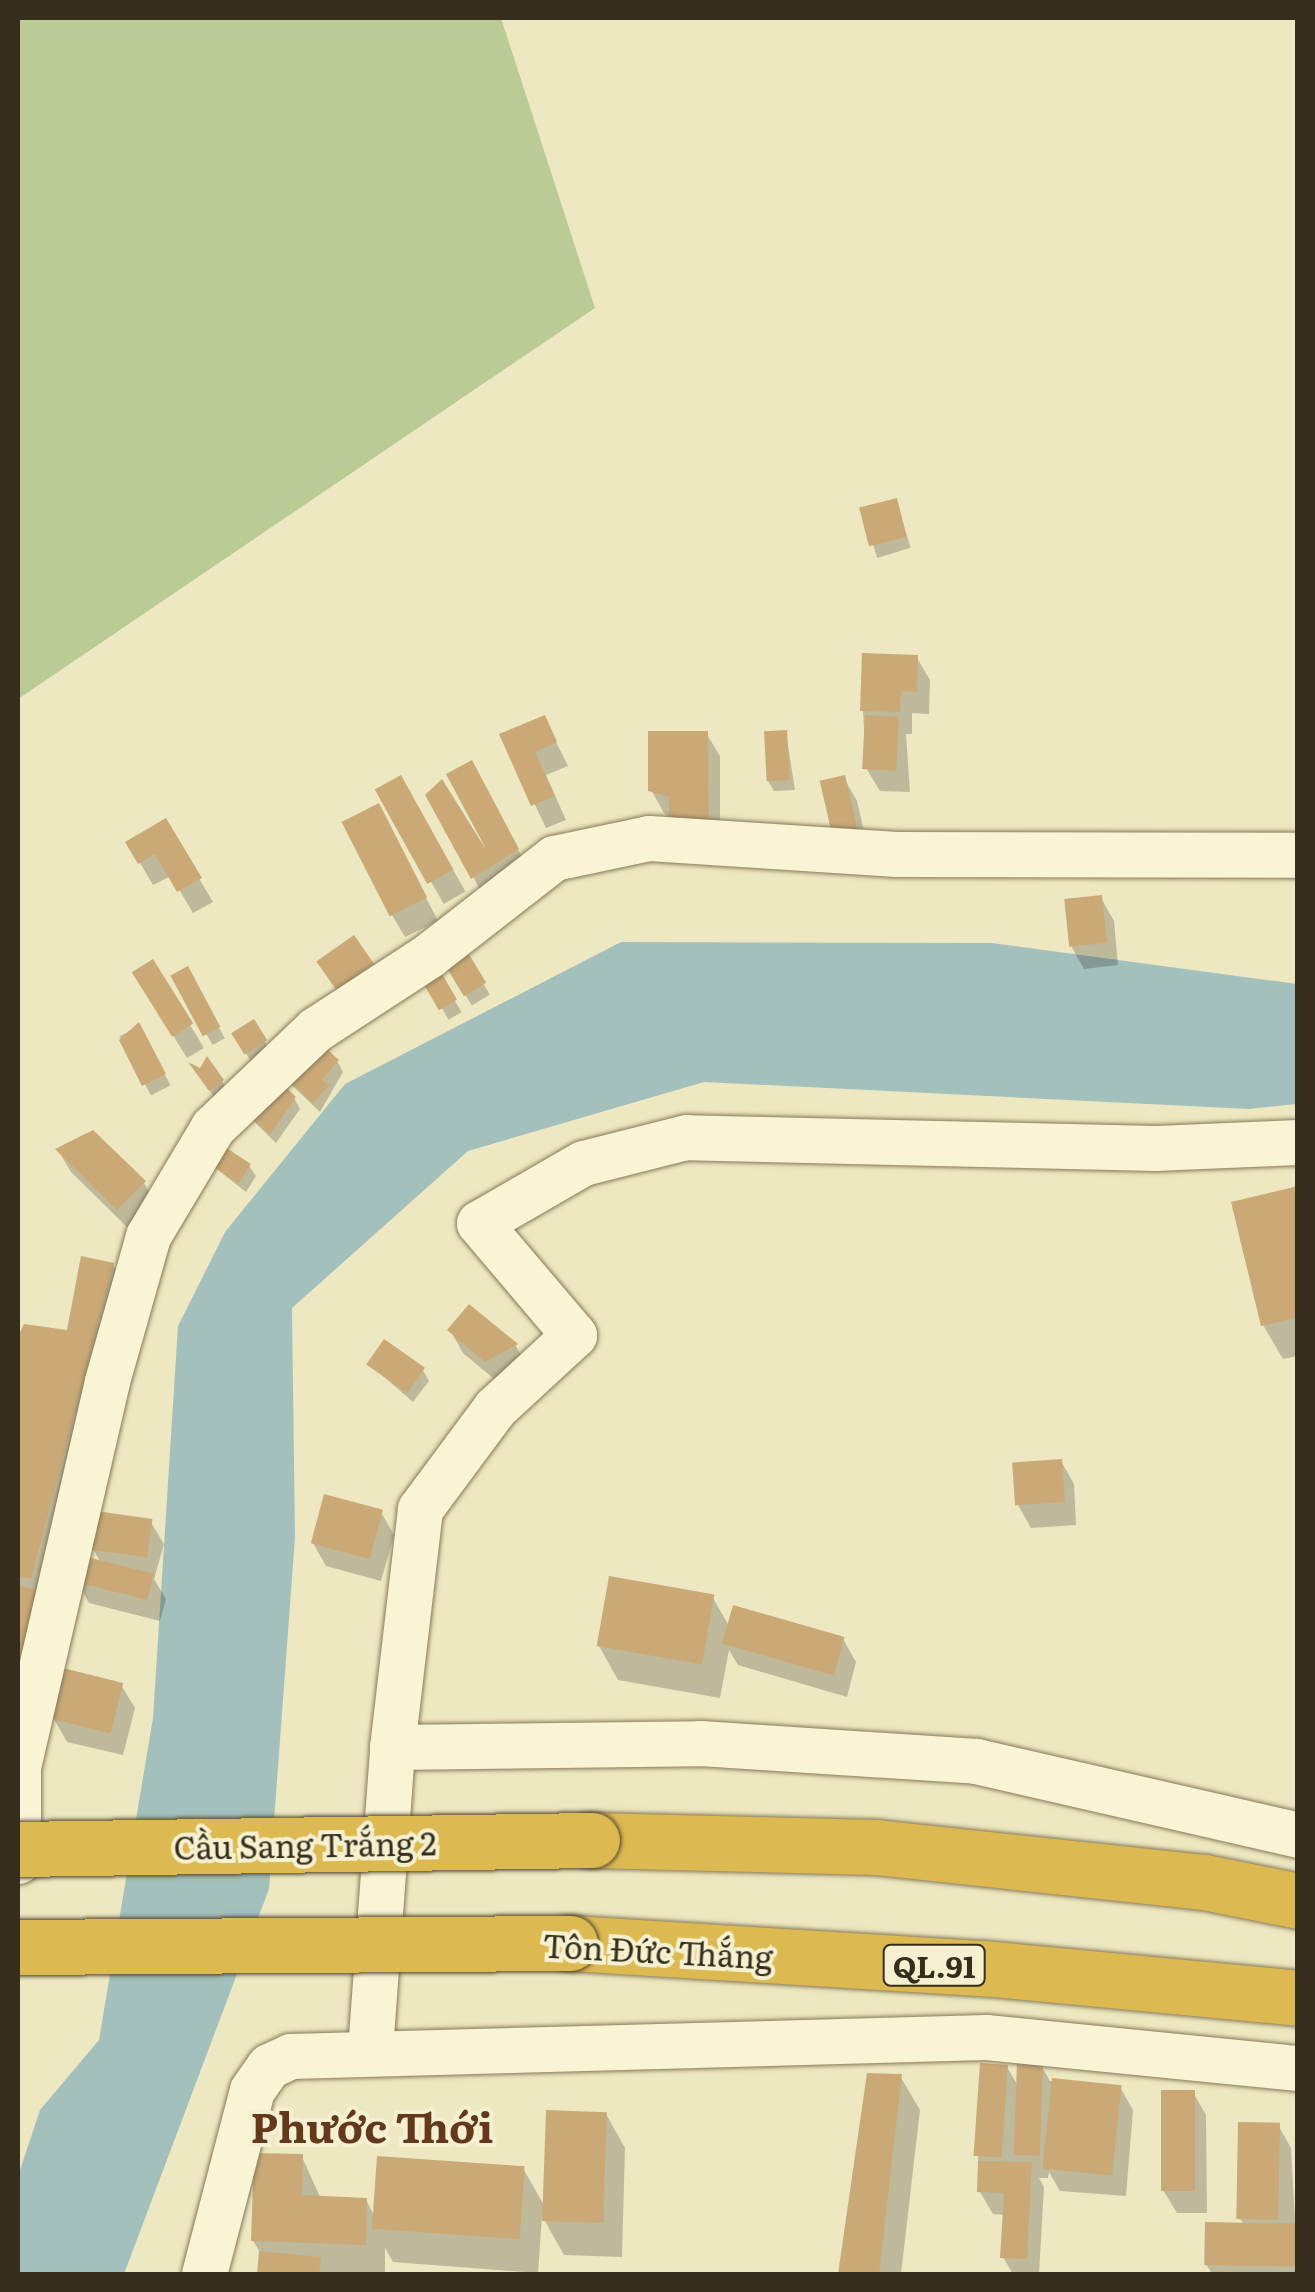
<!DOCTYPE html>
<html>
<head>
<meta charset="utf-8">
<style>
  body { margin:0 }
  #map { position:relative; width:1315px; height:2292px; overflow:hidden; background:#ede8c1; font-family:Literata,serif }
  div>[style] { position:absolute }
  .green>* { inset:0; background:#bbcb95 }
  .water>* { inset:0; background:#a3c0bc }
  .shadow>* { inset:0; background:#0003; transform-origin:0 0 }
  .building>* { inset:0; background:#cba977; transform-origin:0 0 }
  .roads { filter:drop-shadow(0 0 2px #877959) drop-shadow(0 0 2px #877959) }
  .minor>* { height:45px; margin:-22.5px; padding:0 22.5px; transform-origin:22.5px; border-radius:22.5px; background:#f8f4d4 }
  .highway>* { height:55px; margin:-27.5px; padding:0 27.5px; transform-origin:27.5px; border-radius:27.5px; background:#ddb951 }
  .bridges { filter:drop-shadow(0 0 2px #54462d) drop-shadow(0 0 2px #54462d) }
  .highway-bridge>* { height:55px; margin:-27.5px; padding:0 27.5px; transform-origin:27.5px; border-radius:27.5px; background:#ddb951 }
  span { translate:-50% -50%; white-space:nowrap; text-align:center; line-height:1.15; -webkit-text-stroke:8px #f5f1d0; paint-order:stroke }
  .shield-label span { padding:2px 8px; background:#f5f1d0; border:2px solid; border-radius:8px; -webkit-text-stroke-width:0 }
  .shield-label { font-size:30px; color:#362e1d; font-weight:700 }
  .street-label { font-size:32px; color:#362e1d }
  .district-label { font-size:42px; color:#63381d; font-weight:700 }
  .frame { position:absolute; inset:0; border:20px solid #362e1d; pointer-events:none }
</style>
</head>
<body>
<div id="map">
  <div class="green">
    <div style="clip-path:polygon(18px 18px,501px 18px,595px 308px,18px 699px)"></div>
  </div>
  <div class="water">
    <div style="clip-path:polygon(621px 942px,992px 943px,1297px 984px,1297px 1104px,1249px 1109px,704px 1082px,468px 1151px,292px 1308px,295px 1537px,269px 1889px,124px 2274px,18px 2274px,18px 2176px,40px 2110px,99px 2040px,153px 1718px,178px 1326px,225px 1232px,345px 1084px)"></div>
  </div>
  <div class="shadow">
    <div style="left:896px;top:500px;width:50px;height:35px;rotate:73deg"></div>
    <div style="clip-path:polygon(917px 658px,930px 680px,929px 714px,912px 713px,912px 734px,906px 734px,910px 792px,880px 791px,866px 768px,863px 710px)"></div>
    <div style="clip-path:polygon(544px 718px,568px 766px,546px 775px,566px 820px,546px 828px,502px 735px)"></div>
    <div style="clip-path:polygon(706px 733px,720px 756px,720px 853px,664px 813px,651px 790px)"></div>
    <div style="clip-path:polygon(786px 733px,795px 790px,774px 791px,768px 781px)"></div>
    <div style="left:400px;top:778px;width:131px;height:25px;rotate:60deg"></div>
    <div style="clip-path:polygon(844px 778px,857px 801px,871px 862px,850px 867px)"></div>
    <div style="clip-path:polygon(484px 786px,530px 872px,486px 900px,428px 796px,485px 851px)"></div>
    <div style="clip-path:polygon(165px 821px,213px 902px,193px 913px,171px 876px,153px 885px,128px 842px)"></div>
    <div style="clip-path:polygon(391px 829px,438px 921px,405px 937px,392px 915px)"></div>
    <div style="clip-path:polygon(1101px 898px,1114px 921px,1118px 965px,1084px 969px,1071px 946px)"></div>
    <div style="left:463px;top:950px;width:52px;height:21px;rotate:59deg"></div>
    <div style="clip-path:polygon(152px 962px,204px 1048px,187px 1058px,148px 995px)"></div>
    <div style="left:436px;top:968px;width:51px;height:15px;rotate:60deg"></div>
    <div style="left:187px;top:970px;width:78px;height:14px;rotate:61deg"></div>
    <div style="left:253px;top:1023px;width:34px;height:22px;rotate:58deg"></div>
    <div style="left:139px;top:1026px;width:67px;height:22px;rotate:62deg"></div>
    <div style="clip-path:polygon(337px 1061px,343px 1072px,320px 1112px,282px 1076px)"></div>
    <div style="clip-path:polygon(197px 1073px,222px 1081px,228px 1092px,216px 1100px)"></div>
    <div style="clip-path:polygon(294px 1098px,300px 1109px,276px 1143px,236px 1104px)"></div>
    <div style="clip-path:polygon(58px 1150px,144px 1183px,157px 1205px,131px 1231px,71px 1172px)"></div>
    <div style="clip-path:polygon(204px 1159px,249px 1166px,256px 1176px,246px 1192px)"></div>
    <div style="clip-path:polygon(1298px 1189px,1298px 1356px,1283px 1359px,1263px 1325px)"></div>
    <div style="clip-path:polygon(113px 1265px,126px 1288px,18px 1747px,18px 1341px,25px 1326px,69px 1333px)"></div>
    <div style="clip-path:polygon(469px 1308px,516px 1346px,528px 1368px,500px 1384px,463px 1353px,450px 1330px)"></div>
    <div style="clip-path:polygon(369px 1364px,423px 1370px,429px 1381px,413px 1402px)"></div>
    <div style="clip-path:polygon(1061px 1461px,1074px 1484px,1076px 1525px,1031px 1528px,1018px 1505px)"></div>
    <div style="clip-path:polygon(381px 1512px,394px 1535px,381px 1581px,326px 1566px,313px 1543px)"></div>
    <div style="clip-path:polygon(150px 1521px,164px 1544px,154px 1579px,166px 1599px,160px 1621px,89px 1603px,76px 1580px,101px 1563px,93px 1549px)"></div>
    <div style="clip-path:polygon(713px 1598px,729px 1626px,843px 1639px,856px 1662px,847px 1697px,738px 1665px,729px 1650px,720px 1698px,618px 1680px,599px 1646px)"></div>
    <div style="clip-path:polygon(121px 1685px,135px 1708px,123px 1755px,67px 1742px,54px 1719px)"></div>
    <div style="clip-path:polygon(1041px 2065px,1050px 2081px,1120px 2087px,1133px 2110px,1126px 2196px,1060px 2191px,1049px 2172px,1048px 2178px,1039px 2178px,1044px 2187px,1039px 2274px,1013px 2274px,1003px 2257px,1005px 2215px,993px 2214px,980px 2192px,978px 2156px,1007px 2067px,1018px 2086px)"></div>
    <div style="clip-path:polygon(869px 2076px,900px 2076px,920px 2110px,901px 2274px,840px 2274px)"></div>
    <div style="clip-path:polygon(1193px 2092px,1206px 2115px,1207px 2213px,1177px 2213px,1163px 2190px)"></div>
    <div style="clip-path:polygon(606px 2114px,625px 2148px,622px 2257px,564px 2255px,542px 2216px,538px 2273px,393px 2262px,385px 2248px,385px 2274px,260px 2274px,262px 2255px,253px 2241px,302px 2157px,321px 2199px,366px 2200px,374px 2215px,524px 2170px,545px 2207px)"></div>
    <div style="clip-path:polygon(1278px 2125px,1291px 2148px,1298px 2274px,1212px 2274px,1206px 2264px,1244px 2225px,1240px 2218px)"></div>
  </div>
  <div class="building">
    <div style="left:897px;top:498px;width:40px;height:39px;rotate:76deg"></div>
    <div style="clip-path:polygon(862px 653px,918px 655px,917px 692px,901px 691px,900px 712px,860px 711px)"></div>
    <div style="clip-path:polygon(545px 715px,557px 742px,535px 752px,555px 796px,531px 806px,499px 734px)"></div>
    <div style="left:865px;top:715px;width:34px;height:54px;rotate:3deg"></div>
    <div style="left:787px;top:730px;width:50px;height:23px;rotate:87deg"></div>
    <div style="clip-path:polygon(648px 731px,708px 731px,709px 831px,669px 831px,669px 797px,648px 791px)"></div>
    <div style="clip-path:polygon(472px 760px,519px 849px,471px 879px,425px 795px,442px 779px,487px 851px,446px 774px)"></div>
    <div style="left:401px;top:775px;width:108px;height:30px;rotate:61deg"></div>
    <div style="left:845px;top:775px;width:67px;height:26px;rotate:77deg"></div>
    <div style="left:379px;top:803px;width:106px;height:42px;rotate:63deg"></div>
    <div style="clip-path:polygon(166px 818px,202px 878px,177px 892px,155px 854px,138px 864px,125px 842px)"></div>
    <div style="left:1102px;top:895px;width:48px;height:38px;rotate:84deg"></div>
    <div style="left:354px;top:935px;width:35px;height:46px;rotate:55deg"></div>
    <div style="left:464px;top:946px;width:43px;height:26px;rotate:59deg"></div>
    <div style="left:153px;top:959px;width:76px;height:25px;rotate:58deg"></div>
    <div style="left:437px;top:965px;width:40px;height:21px;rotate:60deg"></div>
    <div style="left:188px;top:966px;width:69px;height:20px;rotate:62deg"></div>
    <div style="left:254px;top:1019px;width:25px;height:27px;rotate:58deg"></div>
    <div style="clip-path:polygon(139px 1022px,166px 1074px,142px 1086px,119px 1040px)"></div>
    <div style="clip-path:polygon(308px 1032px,339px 1060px,322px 1080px,329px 1086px,313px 1103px,272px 1065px)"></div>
    <div style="clip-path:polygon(207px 1056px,224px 1080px,209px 1091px,188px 1062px,200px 1068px)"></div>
    <div style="clip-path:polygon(266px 1067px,296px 1097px,270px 1134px,233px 1103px,250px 1083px,281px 1109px,253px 1080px)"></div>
    <div style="clip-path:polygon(93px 1130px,146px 1181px,117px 1210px,55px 1149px)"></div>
    <div style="left:214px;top:1140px;width:44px;height:23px;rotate:33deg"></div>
    <div style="clip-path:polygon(1298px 1186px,1298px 1318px,1261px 1326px,1231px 1202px)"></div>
    <div style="clip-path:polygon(81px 1256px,114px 1263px,31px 1579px,18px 1576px,18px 1336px,24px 1324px,67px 1330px)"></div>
    <div style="clip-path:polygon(469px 1304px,518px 1344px,485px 1362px,447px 1330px)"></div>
    <div style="left:384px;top:1339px;width:50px;height:31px;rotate:35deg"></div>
    <div style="left:1062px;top:1459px;width:43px;height:50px;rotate:86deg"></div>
    <div style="left:324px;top:1494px;width:61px;height:51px;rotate:15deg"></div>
    <div style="left:96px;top:1511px;width:57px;height:39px;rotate:8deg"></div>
    <div style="left:79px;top:1555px;width:77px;height:27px;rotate:14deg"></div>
    <div style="left:609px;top:1576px;width:107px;height:71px;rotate:10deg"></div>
    <div style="clip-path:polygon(18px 1585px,46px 1593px,18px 1689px)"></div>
    <div style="left:733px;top:1605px;width:116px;height:40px;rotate:16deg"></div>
    <div style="left:63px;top:1668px;width:62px;height:52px;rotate:14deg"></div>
    <div style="left:1017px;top:2061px;width:26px;height:94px;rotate:2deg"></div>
    <div style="left:980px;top:2063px;width:28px;height:93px;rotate:4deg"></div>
    <div style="clip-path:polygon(867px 2073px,902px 2074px,879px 2274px,838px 2274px)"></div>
    <div style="left:1052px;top:2078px;width:70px;height:91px;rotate:6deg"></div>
    <div style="left:1161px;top:2090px;width:34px;height:101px"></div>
    <div style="left:546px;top:2110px;width:61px;height:111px;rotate:2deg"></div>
    <div style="left:1238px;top:2122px;width:42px;height:97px;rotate:1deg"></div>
    <div style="clip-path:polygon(254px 2153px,303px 2154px,302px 2195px,367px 2198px,366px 2245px,251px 2241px)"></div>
    <div style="left:377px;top:2156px;width:148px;height:73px;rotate:4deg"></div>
    <div style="clip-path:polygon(978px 2161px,1032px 2162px,1027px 2259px,1000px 2258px,1004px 2193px,977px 2192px)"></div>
    <div style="left:1205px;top:2222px;width:93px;height:43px;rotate:1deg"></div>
    <div style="clip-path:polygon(259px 2251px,321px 2257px,319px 2274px,257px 2274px)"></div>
  </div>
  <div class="roads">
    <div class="minor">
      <div style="left:1298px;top:1142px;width:142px;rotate:177.6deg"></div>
      <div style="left:1156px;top:1148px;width:470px;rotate:-178.7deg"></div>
      <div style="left:686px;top:1137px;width:106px;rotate:165.8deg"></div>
      <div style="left:583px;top:1163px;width:120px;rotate:150deg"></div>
      <div style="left:479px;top:1223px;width:147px;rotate:49.7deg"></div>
      <div style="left:574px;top:1335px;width:108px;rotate:137.3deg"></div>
      <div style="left:495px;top:1408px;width:126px;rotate:126.6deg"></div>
      <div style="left:420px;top:1509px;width:240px;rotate:96.7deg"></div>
      <div style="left:392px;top:1747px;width:308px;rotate:-0.7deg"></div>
      <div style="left:700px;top:1743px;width:277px;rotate:3.7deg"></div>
      <div style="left:976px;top:1761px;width:330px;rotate:12.9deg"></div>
      <div style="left:18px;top:1767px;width:396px;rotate:-77deg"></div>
      <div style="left:107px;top:1381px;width:151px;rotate:-74.2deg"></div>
      <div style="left:148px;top:1236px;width:127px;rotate:-59.2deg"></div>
      <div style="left:213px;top:1127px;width:142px;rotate:-43.6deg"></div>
      <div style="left:316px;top:1029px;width:134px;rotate:-33.1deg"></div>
      <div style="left:428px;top:956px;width:160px;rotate:-37.9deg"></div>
      <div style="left:554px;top:858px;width:97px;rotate:-11.9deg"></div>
      <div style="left:649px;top:838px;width:248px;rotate:3.7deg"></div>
      <div style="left:896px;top:854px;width:402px;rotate:0.1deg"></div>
      <div style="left:18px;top:1767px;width:94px;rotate:90deg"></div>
      <div style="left:370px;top:2050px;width:304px;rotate:-85.8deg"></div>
      <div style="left:204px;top:2274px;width:190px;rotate:-75.4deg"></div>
      <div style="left:252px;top:2090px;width:29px;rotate:-55deg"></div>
      <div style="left:269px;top:2066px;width:23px;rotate:-25deg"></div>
      <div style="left:290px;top:2056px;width:696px;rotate:-1.56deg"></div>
      <div style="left:986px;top:2037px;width:314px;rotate:5.7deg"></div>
    </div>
    <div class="highway">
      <div style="left:592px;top:1840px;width:284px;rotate:1.4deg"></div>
      <div style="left:876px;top:1847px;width:330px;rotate:6.1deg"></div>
      <div style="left:1204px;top:1882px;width:96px;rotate:11.4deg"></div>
      <div style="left:570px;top:1943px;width:414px;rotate:3.5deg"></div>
      <div style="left:983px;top:1968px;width:316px;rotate:5.4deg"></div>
    </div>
  </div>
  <div class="bridges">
    <div class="highway-bridge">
      <div style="left:18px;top:1849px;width:574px;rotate:-0.9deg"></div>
      <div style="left:18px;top:1947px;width:552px;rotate:-0.42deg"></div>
    </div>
  </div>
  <div class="shield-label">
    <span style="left:934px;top:1965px">QL.91</span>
  </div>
  <div class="street-label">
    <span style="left:305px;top:1844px;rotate:-1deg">Cầu Sang Trắng 2</span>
    <span style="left:658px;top:1950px;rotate:3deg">Tôn Đức Thắng</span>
  </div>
  <div class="district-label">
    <span style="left:372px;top:2125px">Phước Thới</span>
  </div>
  <div class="frame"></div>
</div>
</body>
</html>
